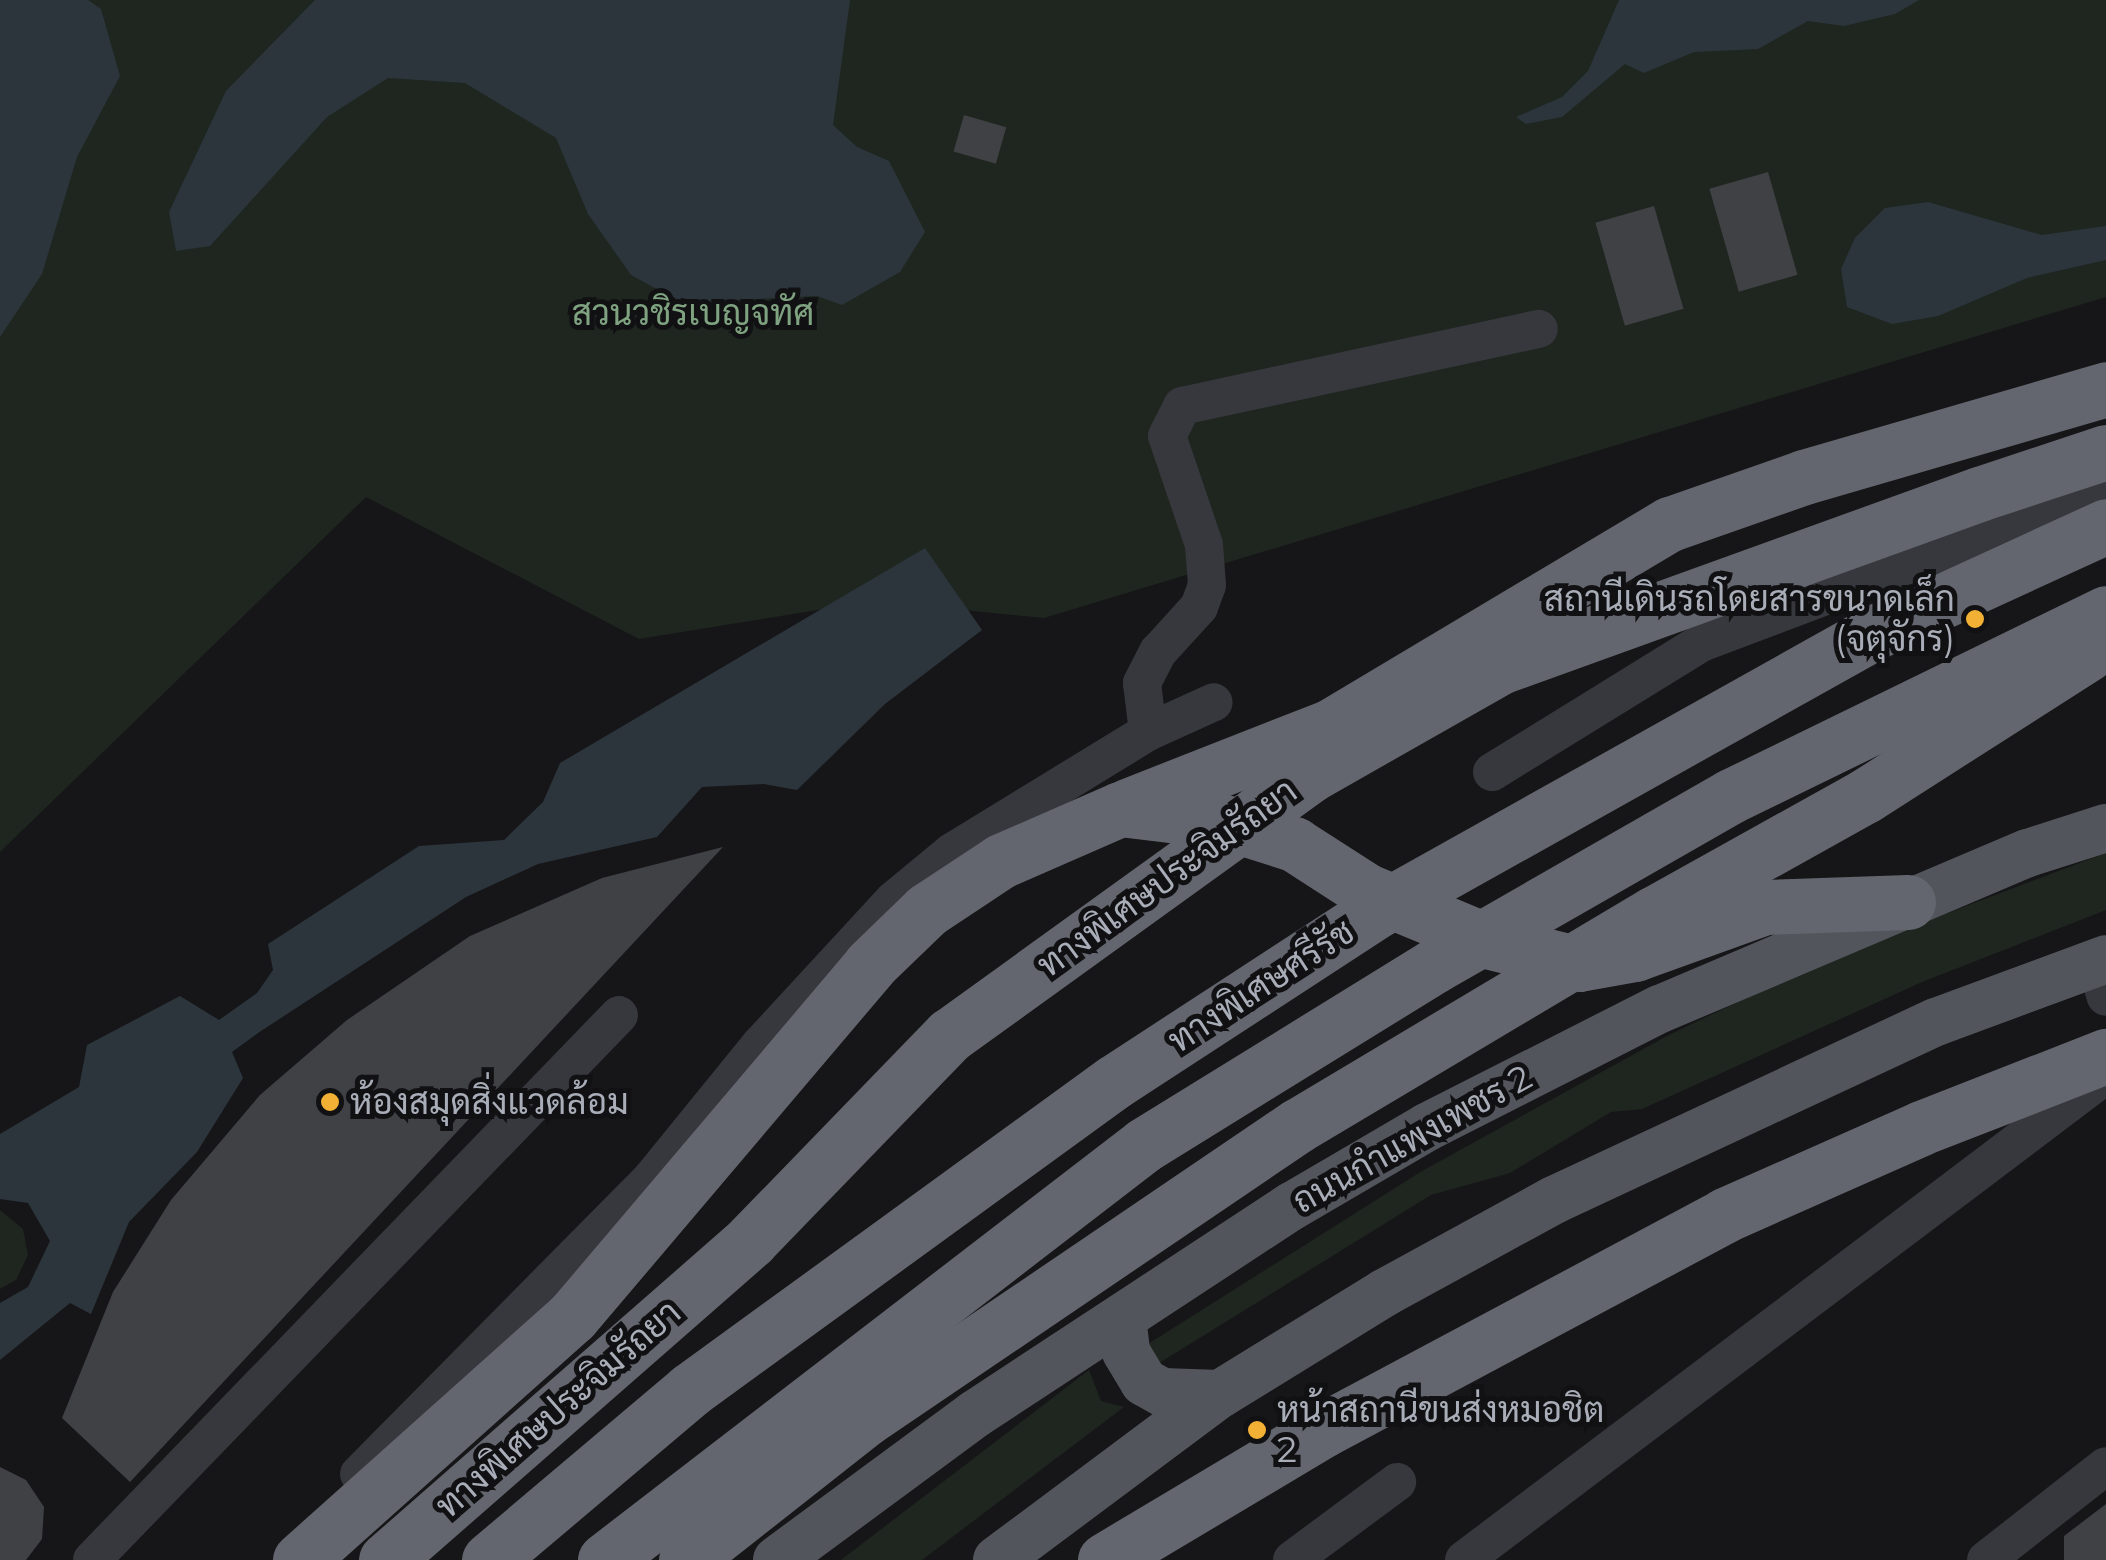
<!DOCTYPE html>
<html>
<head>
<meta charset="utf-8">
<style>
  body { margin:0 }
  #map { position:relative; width:2106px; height:1560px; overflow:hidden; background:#161618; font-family:Montserrat,Sarabun,sans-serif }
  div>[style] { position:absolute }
  .green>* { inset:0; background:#1e261f }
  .water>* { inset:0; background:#2c353c }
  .building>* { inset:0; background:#404145; transform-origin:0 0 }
  .minor>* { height:38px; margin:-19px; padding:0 19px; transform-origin:19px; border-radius:19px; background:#37383d }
  .major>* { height:48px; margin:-24px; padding:0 24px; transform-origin:24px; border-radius:24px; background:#53555c }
  .highway>* { height:55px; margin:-27.5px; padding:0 27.5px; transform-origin:27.5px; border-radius:27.5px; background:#63666e }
  .highway-bridge>* { height:55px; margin:-27.5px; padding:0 27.5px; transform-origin:27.5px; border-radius:27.5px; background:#63666e }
  .dots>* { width:28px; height:28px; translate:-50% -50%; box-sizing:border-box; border:5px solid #111113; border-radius:50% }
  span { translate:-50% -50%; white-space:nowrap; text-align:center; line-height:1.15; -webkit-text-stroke:10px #111113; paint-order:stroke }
  .park-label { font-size:35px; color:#7fa381 }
  .poi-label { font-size:35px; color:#a8adb8 }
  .right { translate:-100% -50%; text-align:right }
  .left { translate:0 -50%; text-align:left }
  .street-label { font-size:35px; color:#a8adb8 }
</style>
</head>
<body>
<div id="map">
  <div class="green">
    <div style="clip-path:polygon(0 0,2106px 0,2106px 297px,1044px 618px,874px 601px,639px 639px,366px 497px,0 852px)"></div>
    <div style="clip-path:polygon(2106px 853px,2106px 910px,1922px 982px,1642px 1109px,1611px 1112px,1510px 1173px,1431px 1195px,1156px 1365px,1140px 1349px,1422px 1171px,1667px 1036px,1827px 959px)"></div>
    <div style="clip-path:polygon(0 1210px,23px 1229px,28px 1255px,16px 1280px,0 1289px)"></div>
    <div style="clip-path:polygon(1089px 1370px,1101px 1401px,1124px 1407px,922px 1560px,841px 1560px)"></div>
  </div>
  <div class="water">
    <div style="clip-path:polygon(0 0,88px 0,101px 9px,120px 76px,77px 157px,42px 274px,0 337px)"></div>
    <div style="clip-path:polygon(315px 0,850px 0,833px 125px,857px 147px,889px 161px,925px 232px,900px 272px,842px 305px,817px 296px,682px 303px,631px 275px,588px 214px,556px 138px,465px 83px,388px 78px,327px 117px,210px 246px,176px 251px,169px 212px,226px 91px)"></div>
    <div style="clip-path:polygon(1619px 0,1919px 0,1895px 14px,1844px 26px,1808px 21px,1758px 49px,1694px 52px,1644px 73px,1625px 64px,1562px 117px,1526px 124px,1516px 117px,1562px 97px,1588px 71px)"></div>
    <div style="clip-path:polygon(1928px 202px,2042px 235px,2106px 226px,2106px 260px,2027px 278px,1938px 316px,1892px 324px,1847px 307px,1841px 269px,1855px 238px,1885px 208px)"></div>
    <div style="clip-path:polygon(925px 548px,982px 630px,885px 704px,797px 790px,764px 784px,702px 787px,657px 837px,538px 864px,466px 897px,258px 1033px,232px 1052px,243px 1078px,197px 1152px,129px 1222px,91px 1314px,70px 1303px,0 1360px,0 1303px,28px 1287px,50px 1241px,28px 1203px,0 1199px,0 1134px,79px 1087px,87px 1045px,180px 996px,219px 1020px,257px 993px,273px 970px,268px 944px,419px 846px,504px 840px,543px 802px,560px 763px)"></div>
  </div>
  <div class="building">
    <div style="left:964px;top:115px;width:44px;height:38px;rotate:16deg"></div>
    <div style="left:1768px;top:172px;width:107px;height:61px;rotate:74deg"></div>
    <div style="left:1654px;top:206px;width:107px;height:61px;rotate:74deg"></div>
    <div style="clip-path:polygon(723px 847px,130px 1482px,62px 1418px,113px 1292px,171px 1200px,260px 1095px,347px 1020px,470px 936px,602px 878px)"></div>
    <div style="clip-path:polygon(0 1467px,26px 1480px,44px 1507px,42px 1539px,26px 1560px,0 1560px)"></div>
    <div style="clip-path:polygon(2106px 1504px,2106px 1560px,2064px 1560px,2064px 1536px)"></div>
  </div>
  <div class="minor">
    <div style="left:1148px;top:732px;width:49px;rotate:-97deg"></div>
    <div style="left:1142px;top:683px;width:35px;rotate:-63deg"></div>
    <div style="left:1158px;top:652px;width:61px;rotate:-47.7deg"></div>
    <div style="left:1199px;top:607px;width:23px;rotate:-70deg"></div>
    <div style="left:1207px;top:585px;width:40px;rotate:-94.3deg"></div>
    <div style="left:1204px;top:545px;width:115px;rotate:-108.7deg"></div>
    <div style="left:1167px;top:436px;width:34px;rotate:-63deg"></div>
    <div style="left:1182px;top:406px;width:365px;rotate:-12.2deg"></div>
    <div style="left:1492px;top:772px;width:246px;rotate:-31.7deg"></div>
    <div style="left:1701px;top:643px;width:433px;rotate:-20.7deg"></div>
    <div style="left:2096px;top:963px;width:35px;rotate:74deg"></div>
    <div style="left:359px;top:1474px;width:415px;rotate:-45.3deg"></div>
    <div style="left:651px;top:1179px;width:173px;rotate:-50.9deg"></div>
    <div style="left:760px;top:1045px;width:197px;rotate:-47.3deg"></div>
    <div style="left:894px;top:900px;width:75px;rotate:-39.6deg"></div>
    <div style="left:952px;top:852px;width:230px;rotate:-31.5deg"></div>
    <div style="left:1148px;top:732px;width:72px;rotate:-24.4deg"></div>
    <div style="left:92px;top:1560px;width:758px;rotate:-45.96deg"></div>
    <div style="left:1292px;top:1560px;width:131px;rotate:-36.6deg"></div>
    <div style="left:1464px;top:1560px;width:805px;rotate:-37.07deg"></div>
    <div style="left:1986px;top:1560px;width:152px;rotate:-38.1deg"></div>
  </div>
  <div class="major">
    <div style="left:1122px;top:1318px;width:34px;rotate:83deg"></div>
    <div style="left:1126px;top:1352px;width:35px;rotate:59deg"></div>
    <div style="left:1144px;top:1382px;width:21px;rotate:29deg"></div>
    <div style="left:1162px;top:1392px;width:58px;rotate:2deg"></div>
    <div style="left:777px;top:1560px;width:246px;rotate:-36.4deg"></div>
    <div style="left:975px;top:1414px;width:379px;rotate:-33.3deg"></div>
    <div style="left:1292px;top:1206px;width:156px;rotate:-30.3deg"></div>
    <div style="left:1427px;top:1127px;width:261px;rotate:-26.9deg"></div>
    <div style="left:1660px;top:1009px;width:400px;rotate:-23deg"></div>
    <div style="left:2028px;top:853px;width:82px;rotate:-17.8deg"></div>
    <div style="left:997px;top:1560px;width:278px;rotate:-36.7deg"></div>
    <div style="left:1220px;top:1394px;width:193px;rotate:-31.6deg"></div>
    <div style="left:1384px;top:1293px;width:194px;rotate:-28.7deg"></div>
    <div style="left:1554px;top:1200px;width:421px;rotate:-25deg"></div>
    <div style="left:1936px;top:1022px;width:181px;rotate:-20.3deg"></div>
  </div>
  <div class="highway">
    <div style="left:1979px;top:494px;width:134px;rotate:-18.3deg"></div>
    <div style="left:1127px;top:806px;width:217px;rotate:-21.4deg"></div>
    <div style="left:1329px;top:727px;width:397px;rotate:-30.8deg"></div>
    <div style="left:1670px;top:524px;width:142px;rotate:-19.3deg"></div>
    <div style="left:1804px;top:477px;width:315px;rotate:-16.2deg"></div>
    <div style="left:300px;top:1560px;width:365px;rotate:-41.8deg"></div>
    <div style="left:572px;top:1317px;width:461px;rotate:-49.7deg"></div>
    <div style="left:870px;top:965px;width:79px;rotate:-44deg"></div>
    <div style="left:927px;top:910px;width:89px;rotate:-33.5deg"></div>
    <div style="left:1001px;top:861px;width:130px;rotate:-23.6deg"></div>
    <div style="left:1120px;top:809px;width:102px;rotate:6.8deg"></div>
    <div style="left:1221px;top:821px;width:77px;rotate:17.5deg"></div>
    <div style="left:1294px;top:844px;width:87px;rotate:32.8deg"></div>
    <div style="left:1367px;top:891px;width:130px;rotate:22.6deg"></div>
    <div style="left:1487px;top:941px;width:95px;rotate:14deg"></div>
    <div style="left:1579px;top:964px;width:57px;rotate:-10.1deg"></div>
    <div style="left:1635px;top:954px;width:138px;rotate:-19.9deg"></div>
    <div style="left:1765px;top:907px;width:143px;rotate:-2deg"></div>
    <div style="left:386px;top:1560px;width:485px;rotate:-41.2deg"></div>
    <div style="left:751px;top:1240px;width:286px;rotate:-45.9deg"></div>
    <div style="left:1105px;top:1560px;width:254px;rotate:-30.8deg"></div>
    <div style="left:1323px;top:1430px;width:456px;rotate:-28.1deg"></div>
    <div style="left:1725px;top:1215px;width:214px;rotate:-23.9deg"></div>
    <div style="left:1921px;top:1128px;width:199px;rotate:-21.3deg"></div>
  </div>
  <div class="highway-bridge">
    <div style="left:950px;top:1035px;width:444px;rotate:-35.8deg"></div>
    <div style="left:1310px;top:775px;width:219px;rotate:-29.6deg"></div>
    <div style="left:1500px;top:667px;width:509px;rotate:-19.86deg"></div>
    <div style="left:489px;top:1560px;width:263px;rotate:-40.2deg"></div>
    <div style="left:690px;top:1390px;width:524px;rotate:-36deg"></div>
    <div style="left:1114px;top:1082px;width:315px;rotate:-33.1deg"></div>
    <div style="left:1378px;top:910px;width:569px;rotate:-29.22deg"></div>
    <div style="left:1875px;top:632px;width:254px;rotate:-24.6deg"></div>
    <div style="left:605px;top:1560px;width:680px;rotate:-37.59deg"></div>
    <div style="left:1144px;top:1145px;width:341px;rotate:-31.7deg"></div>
    <div style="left:1434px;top:966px;width:342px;rotate:-29.8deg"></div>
    <div style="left:1731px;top:796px;width:417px;rotate:-26deg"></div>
    <div style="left:686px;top:1560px;width:228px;rotate:-38.2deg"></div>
    <div style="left:865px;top:1419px;width:522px;rotate:-34.15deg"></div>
    <div style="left:1297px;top:1126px;width:414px;rotate:-30.8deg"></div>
    <div style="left:1653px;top:914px;width:243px;rotate:-29.1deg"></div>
    <div style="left:1865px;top:796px;width:264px;rotate:-32.6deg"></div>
  </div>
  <div class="dots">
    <div style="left:1975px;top:619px;background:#f2b134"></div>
    <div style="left:330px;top:1102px;background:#f2b134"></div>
    <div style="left:1257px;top:1430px;background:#f2b134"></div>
  </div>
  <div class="park-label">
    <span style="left:693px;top:313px">สวนวชิรเบญจทัศ</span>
  </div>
  <div class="poi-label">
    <span class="right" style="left:1955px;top:619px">สถานีเดินรถโดยสารขนาดเล็ก<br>(จตุจักร)</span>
    <span class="left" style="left:350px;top:1102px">ห้องสมุดสิ่งแวดล้อม</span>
    <span class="left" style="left:1277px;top:1430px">หน้าสถานีขนส่งหมอชิต<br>2</span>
  </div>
  <div class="street-label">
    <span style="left:1167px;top:878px;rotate:-36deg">ทางพิเศษประจิมรัถยา</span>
    <span style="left:1261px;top:986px;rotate:-33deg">ทางพิเศษศรีรัช</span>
    <span style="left:1412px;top:1139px;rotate:-29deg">ถนนกำแพงเพชร 2</span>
    <span style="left:558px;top:1409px;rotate:-41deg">ทางพิเศษประจิมรัถยา</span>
  </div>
</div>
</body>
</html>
